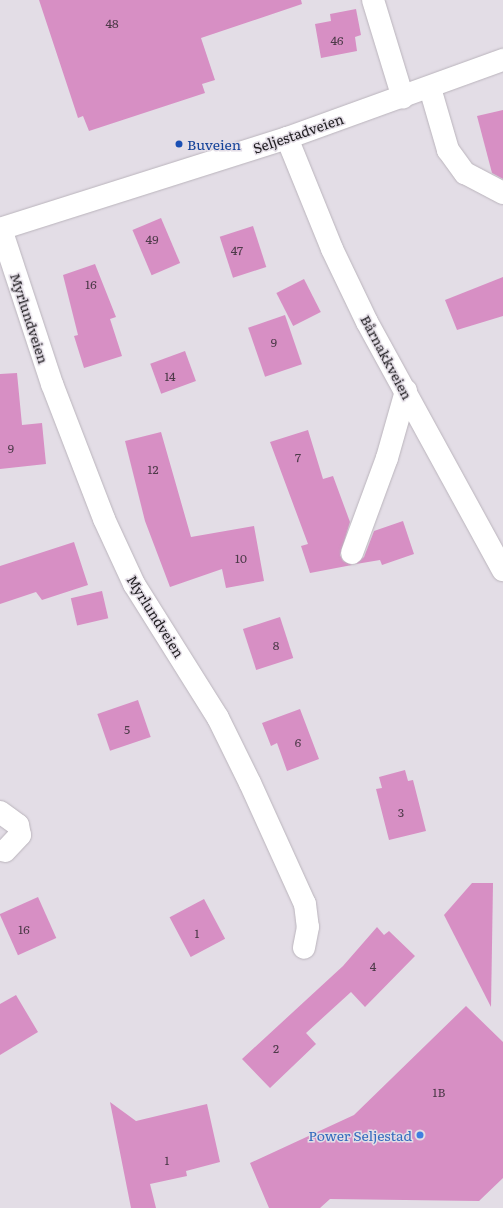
<!DOCTYPE html>
<html>
<head>
<meta charset="utf-8">
<style>
  body { margin:0 }
  #map { position:relative; width:503px; height:1208px; overflow:hidden; background:#e3dde6; font-family:Literata,serif }
  div>[style] { position:absolute }
  .building>* { inset:0; background:#d78fc4; transform-origin:0 0 }
  .roads { filter:drop-shadow(0 0 1px #bab4bc) drop-shadow(0 0 1px #bab4bc) }
  .minor>* { height:22px; margin:-11px; padding:0 11px; transform-origin:11px; border-radius:11px; background:#fff }
  .dots>* { width:11px; height:11px; translate:-50% -50%; box-sizing:border-box; border:2px solid #e3dde6; border-radius:50% }
  span { translate:-50% -50%; white-space:nowrap; text-align:center; line-height:1.15; -webkit-text-stroke:3px #e3dde6; paint-order:stroke }
  .number-label { font-size:12px; color:#4d3a49 }
  .number-label span { -webkit-text-stroke-width:0 }
  .street-label { font-size:14px; color:#1f1d20 }
  .transit-label { font-size:14px; color:#164399 }
  .left { translate:0 -50%; text-align:left }
  .shop-label { font-size:14px; color:#366cbe }
  .right { translate:-100% -50%; text-align:right }
</style>
</head>
<body>
<div id="map">
  <div class="building">
    <div style="clip-path:polygon(39px 0,301px 0,302px 4px,201px 38px,215px 80px,202px 84px,205px 93px,89px 131px,83px 116px,78px 118px)"></div>
    <div style="clip-path:polygon(356px 9px,361px 35px,355px 37px,357px 51px,321px 58px,315px 24px,331px 21px,330px 14px)"></div>
    <div style="clip-path:polygon(503px 110px,503px 179px,492px 173px,477px 116px)"></div>
    <div style="left:161px;top:218px;width:49px;height:31px;rotate:67deg"></div>
    <div style="left:253px;top:226px;width:43px;height:35px;rotate:72deg"></div>
    <div style="clip-path:polygon(95px 264px,116px 317px,110px 319px,122px 356px,84px 368px,74px 336px,78px 335px,63px 275px)"></div>
    <div style="clip-path:polygon(503px 277px,503px 316px,457px 330px,445px 300px)"></div>
    <div style="left:304px;top:279px;width:37px;height:31px;rotate:63deg"></div>
    <div style="left:285px;top:315px;width:52px;height:39px;rotate:71deg"></div>
    <div style="left:185px;top:351px;width:32px;height:37px;rotate:70deg"></div>
    <div style="clip-path:polygon(17px 373px,22px 425px,42px 423px,46px 464px,0 469px,0 374px)"></div>
    <div style="clip-path:polygon(308px 430px,323px 479px,333px 476px,350px 522px,340px 555px,343px 561px,352px 565px,310px 573px,301px 546px,308px 544px,270px 442px)"></div>
    <div style="clip-path:polygon(161px 432px,191px 537px,254px 526px,264px 581px,226px 588px,222px 569px,170px 587px,145px 521px,125px 441px)"></div>
    <div style="clip-path:polygon(403px 521px,414px 554px,382px 565px,380px 560px,356px 564px,364px 557px,374px 531px)"></div>
    <div style="clip-path:polygon(74px 542px,88px 585px,42px 600px,36px 592px,0 604px,0 566px)"></div>
    <div style="left:102px;top:591px;width:28px;height:32px;rotate:77deg"></div>
    <div style="left:280px;top:617px;width:43px;height:39px;rotate:72deg"></div>
    <div style="left:138px;top:700px;width:39px;height:43px;rotate:71deg"></div>
    <div style="clip-path:polygon(300px 709px,319px 759px,287px 771px,277px 743px,271px 746px,262px 723px)"></div>
    <div style="clip-path:polygon(405px 770px,408px 781px,413px 780px,426px 831px,389px 840px,376px 789px,382px 788px,379px 777px)"></div>
    <div style="clip-path:polygon(472px 883px,493px 883px,491px 1007px,444px 915px)"></div>
    <div style="left:38px;top:897px;width:45px;height:42px;rotate:66deg"></div>
    <div style="left:204px;top:899px;width:45px;height:39px;rotate:62deg"></div>
    <div style="clip-path:polygon(377px 927px,384px 935px,389px 931px,415px 956px,365px 1007px,351px 992px,306px 1033px,316px 1044px,270px 1088px,242px 1059px,343px 966px)"></div>
    <div style="clip-path:polygon(16px 995px,38px 1032px,0 1055px,0 1004px)"></div>
    <div style="clip-path:polygon(466px 1006px,503px 1042px,503px 1178px,479px 1201px,330px 1199px,320px 1208px,269px 1208px,250px 1163px,354px 1115px)"></div>
    <div style="clip-path:polygon(110px 1102px,136px 1121px,207px 1104px,220px 1162px,186px 1171px,187px 1176px,150px 1184px,156px 1208px,131px 1208px)"></div>
  </div>
  <div class="roads">
    <div class="minor">
      <div style="left:373px;top:0;width:102px;rotate:73deg"></div>
      <div style="left:430px;top:88px;width:65px;rotate:73.8deg"></div>
      <div style="left:448px;top:150px;width:29px;rotate:54deg"></div>
      <div style="left:465px;top:173px;width:43px;rotate:27.8deg"></div>
      <div style="left:287px;top:138px;width:120px;rotate:67.9deg"></div>
      <div style="left:332px;top:249px;width:81px;rotate:64.4deg"></div>
      <div style="left:367px;top:322px;width:283px;rotate:61.3deg"></div>
      <div style="left:0;top:229px;width:301px;rotate:-17.6deg"></div>
      <div style="left:287px;top:138px;width:230px;rotate:-19.9deg"></div>
      <div style="left:1px;top:229px;width:163px;rotate:71.8deg"></div>
      <div style="left:52px;top:384px;width:145px;rotate:68.9deg"></div>
      <div style="left:104px;top:519px;width:72px;rotate:65.2deg"></div>
      <div style="left:134px;top:584px;width:158px;rotate:57.9deg"></div>
      <div style="left:218px;top:718px;width:72px;rotate:63.8deg"></div>
      <div style="left:250px;top:783px;width:133px;rotate:65.6deg"></div>
      <div style="left:305px;top:904px;width:23px;rotate:83deg"></div>
      <div style="left:308px;top:927px;width:21px;rotate:101deg"></div>
      <div style="left:352px;top:553px;width:101px;rotate:-69.8deg"></div>
      <div style="left:387px;top:458px;width:70px;rotate:-74.2deg"></div>
      <div style="left:0;top:812px;width:22px;rotate:36deg"></div>
      <div style="left:18px;top:825px;width:10px;rotate:79deg"></div>
      <div style="left:20px;top:835px;width:22px;rotate:133deg"></div>
    </div>
  </div>
  <div class="dots">
    <div style="left:179px;top:144px;background:#1a4fb4"></div>
    <div style="left:420px;top:1135px;background:#3f7fe0"></div>
  </div>
  <div class="number-label">
    <span style="left:112px;top:24px">48</span>
    <span style="left:337px;top:41px">46</span>
    <span style="left:152px;top:240px">49</span>
    <span style="left:237px;top:251px">47</span>
    <span style="left:91px;top:285px">16</span>
    <span style="left:274px;top:343px">9</span>
    <span style="left:170px;top:377px">14</span>
    <span style="left:11px;top:449px">9</span>
    <span style="left:298px;top:458px">7</span>
    <span style="left:153px;top:470px">12</span>
    <span style="left:241px;top:559px">10</span>
    <span style="left:276px;top:646px">8</span>
    <span style="left:127px;top:730px">5</span>
    <span style="left:298px;top:743px">6</span>
    <span style="left:401px;top:813px">3</span>
    <span style="left:24px;top:930px">16</span>
    <span style="left:197px;top:934px">1</span>
    <span style="left:373px;top:967px">4</span>
    <span style="left:276px;top:1049px">2</span>
    <span style="left:439px;top:1093px">1B</span>
    <span style="left:167px;top:1161px">1</span>
  </div>
  <div class="street-label">
    <span style="left:298px;top:133px;rotate:-19deg">Seljestadveien</span>
    <span style="left:30px;top:318px;rotate:72deg">Myrlundveien</span>
    <span style="left:387px;top:357px;rotate:62deg">Bårnakkveien</span>
    <span style="left:156px;top:616px;rotate:58deg">Myrlundveien</span>
  </div>
  <div class="transit-label">
    <span class="left" style="left:187px;top:144px">Buveien</span>
  </div>
  <div class="shop-label">
    <span class="right" style="left:412px;top:1135px">Power Seljestad</span>
  </div>
</div>
</body>
</html>
